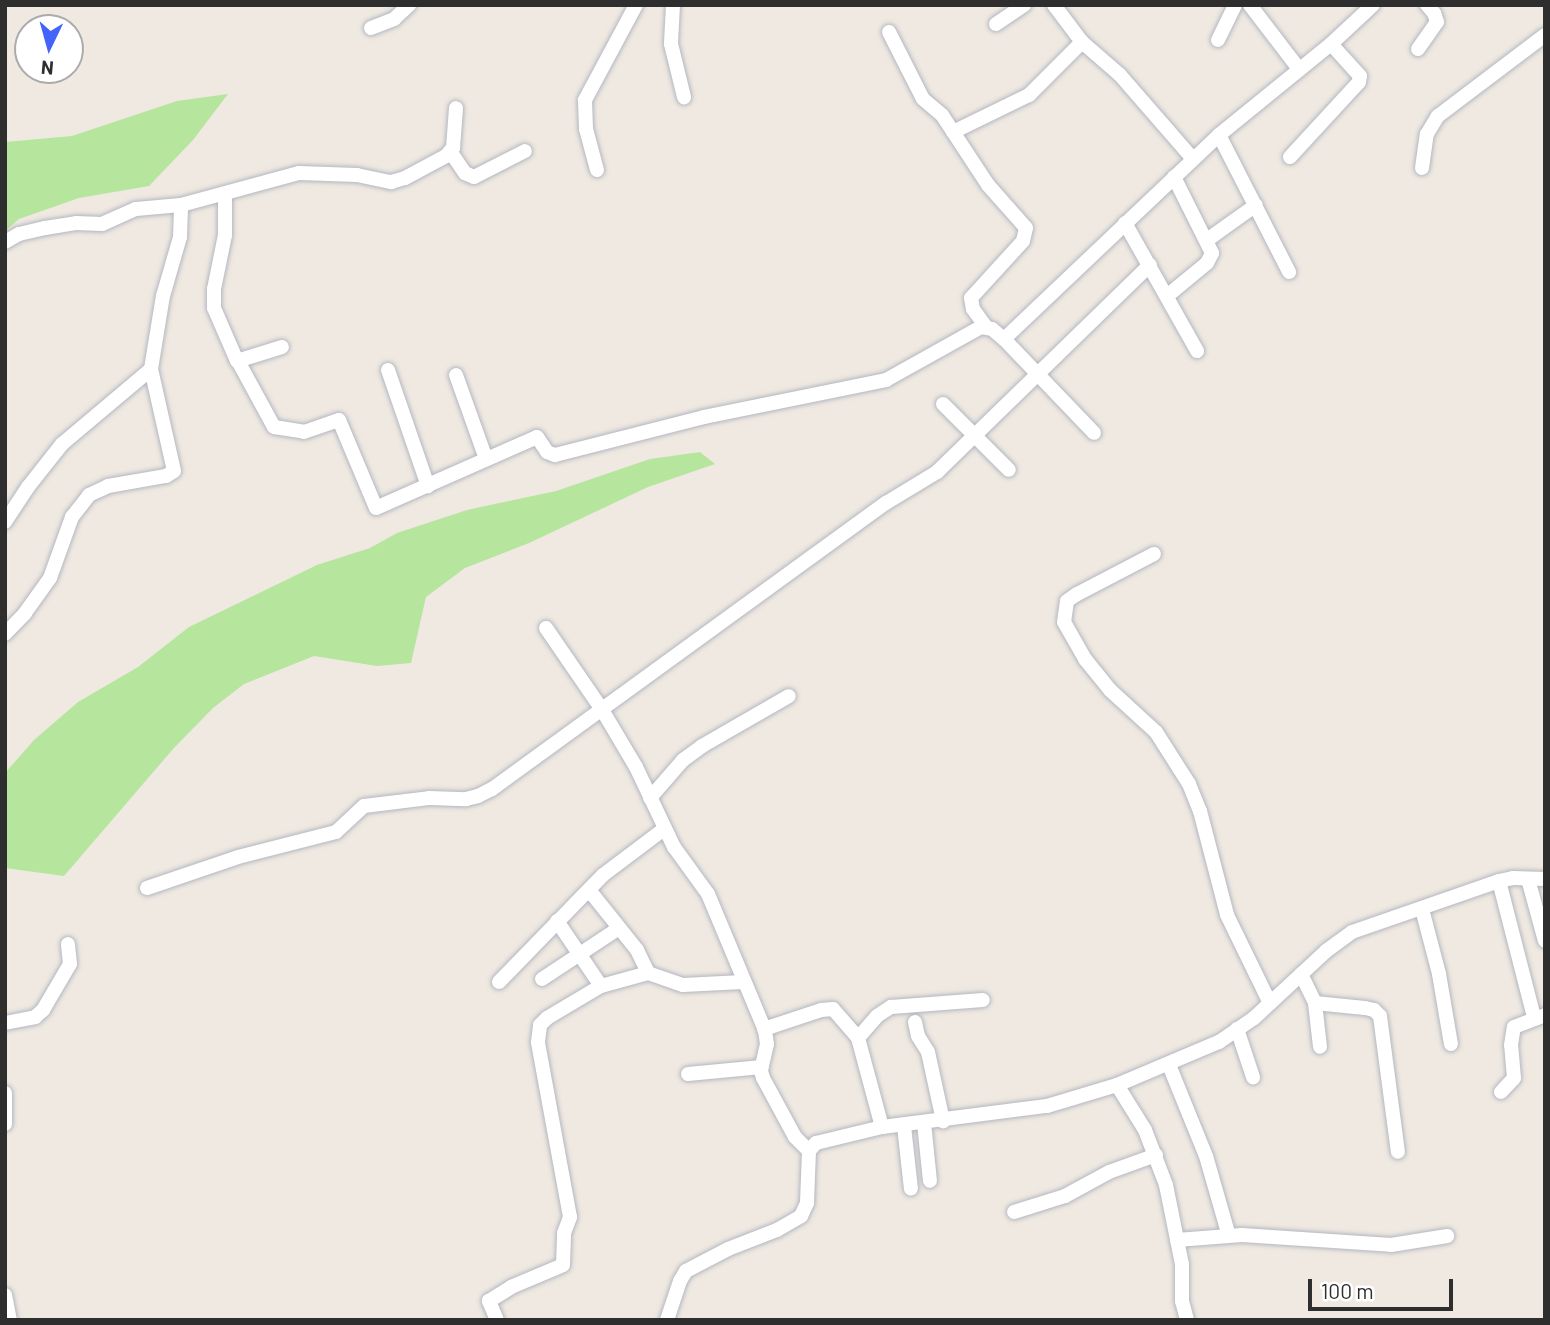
<!DOCTYPE html>
<html>
<head>
<meta charset="utf-8">
<style>
  body { margin:0 }
  #map { position:relative; width:1550px; height:1325px; overflow:hidden; background:#efe9e1; font-family:Barlow,sans-serif }
  div>[style] { position:absolute }
  .green>* { inset:0; background:#b6e59e }
  .roads { filter:drop-shadow(0 0 2px #b4b7c1) drop-shadow(0 0 2px #b4b7c1) }
  .minor>* { height:14px; margin:-7px; padding:0 7px; transform-origin:7px; border-radius:7px; background:#fff }
  span { translate:-50% -50%; white-space:nowrap; text-align:center; line-height:1.15; -webkit-text-stroke:5px #fff; paint-order:stroke }
  .frame { position:absolute; inset:0; border:7px solid #2e2e2e; pointer-events:none }
  .north { position:absolute; left:14px; top:14px; width:70px; height:70px; box-sizing:border-box; background:#fff; border:2px solid #ababab; border-radius:50%; rotate:185deg; font-size:19px; font-weight:700; line-height:28px; text-align:center; color:#2e2e2e }
  .north::after { content:''; display:block; margin:auto; width:24px; height:32px; background:#4264fb; clip-path:polygon(50% 0,100% 100%,50% 72%,0 100%) }
  .scale { position:absolute; left:1308px; top:1279px; width:145px; height:32px; box-sizing:border-box; border:4px solid #2e2e2e; border-top:0; padding-left:9px; font-size:21px; line-height:24px; white-space:nowrap; color:#2e2e2e; -webkit-text-stroke:5px #fff; paint-order:stroke }
</style>
</head>
<body>
<div id="map">
  <div class="green">
    <div style="clip-path:polygon(228px 94px,193px 140px,149px 186px,79px 198px,19px 219px,5px 231px,5px 142px,72px 136px,177px 101px)"></div>
    <div style="clip-path:polygon(700px 452px,715px 464px,648px 487px,529px 543px,465px 568px,426px 597px,411px 663px,377px 666px,314px 656px,244px 684px,213px 708px,173px 749px,64px 876px,5px 868px,5px 773px,34px 740px,78px 702px,138px 667px,189px 627px,317px 565px,370px 548px,397px 533px,467px 510px,556px 491px,650px 459px)"></div>
  </div>
  <div class="roads">
    <div class="minor">
      <div style="left:673px;top:5px;width:39px;rotate:93deg"></div>
      <div style="left:671px;top:44px;width:55px;rotate:76.2deg"></div>
      <div style="left:1054px;top:5px;width:46px;rotate:52.9deg"></div>
      <div style="left:1082px;top:42px;width:50px;rotate:41deg"></div>
      <div style="left:1120px;top:75px;width:111px;rotate:49deg"></div>
      <div style="left:1250px;top:5px;width:81px;rotate:52.6deg"></div>
      <div style="left:996px;top:24px;width:34px;rotate:-34deg"></div>
      <div style="left:371px;top:28px;width:25px;rotate:-21deg"></div>
      <div style="left:394px;top:19px;width:21px;rotate:-43deg"></div>
      <div style="left:889px;top:32px;width:75px;rotate:63.1deg"></div>
      <div style="left:923px;top:99px;width:25px;rotate:40deg"></div>
      <div style="left:942px;top:115px;width:84px;rotate:56.7deg"></div>
      <div style="left:988px;top:185px;width:57px;rotate:48.5deg"></div>
      <div style="left:1026px;top:228px;width:13px;rotate:103deg"></div>
      <div style="left:1023px;top:241px;width:77px;rotate:132.4deg"></div>
      <div style="left:971px;top:298px;width:11px;rotate:80deg"></div>
      <div style="left:973px;top:309px;width:22px;rotate:54deg"></div>
      <div style="left:1218px;top:40px;width:39px;rotate:-64deg"></div>
      <div style="left:1418px;top:49px;width:33px;rotate:-55deg"></div>
      <div style="left:1437px;top:22px;width:9px;rotate:-108deg"></div>
      <div style="left:1434px;top:13px;width:11px;rotate:-131deg"></div>
      <div style="left:953px;top:132px;width:85px;rotate:-26deg"></div>
      <div style="left:1029px;top:95px;width:75px;rotate:-45deg"></div>
      <div style="left:1219px;top:135px;width:154px;rotate:62.9deg"></div>
      <div style="left:450px;top:151px;width:27px;rotate:56deg"></div>
      <div style="left:465px;top:173px;width:10px;rotate:24deg"></div>
      <div style="left:474px;top:177px;width:57px;rotate:-27deg"></div>
      <div style="left:1290px;top:157px;width:102px;rotate:-47.4deg"></div>
      <div style="left:1359px;top:82px;width:6px;rotate:-81deg"></div>
      <div style="left:1360px;top:76px;width:43px;rotate:-132.2deg"></div>
      <div style="left:1422px;top:168px;width:34px;rotate:-82deg"></div>
      <div style="left:1427px;top:134px;width:21px;rotate:-59deg"></div>
      <div style="left:1438px;top:116px;width:134px;rotate:-37.1deg"></div>
      <div style="left:597px;top:170px;width:42px;rotate:-105deg"></div>
      <div style="left:586px;top:129px;width:29px;rotate:-92deg"></div>
      <div style="left:585px;top:100px;width:108px;rotate:-61.8deg"></div>
      <div style="left:225px;top:195px;width:40px;rotate:90deg"></div>
      <div style="left:225px;top:235px;width:55px;rotate:101.5deg"></div>
      <div style="left:214px;top:289px;width:19px;rotate:90deg"></div>
      <div style="left:214px;top:308px;width:58px;rotate:66.5deg"></div>
      <div style="left:237px;top:361px;width:47px;rotate:-17.3deg"></div>
      <div style="left:1125px;top:223px;width:147px;rotate:60.6deg"></div>
      <div style="left:1207px;top:240px;width:60px;rotate:-35.5deg"></div>
      <div style="left:5px;top:242px;width:16px;rotate:-30deg"></div>
      <div style="left:19px;top:234px;width:27px;rotate:-13deg"></div>
      <div style="left:45px;top:228px;width:31px;rotate:-9deg"></div>
      <div style="left:76px;top:223px;width:26px;rotate:2deg"></div>
      <div style="left:102px;top:224px;width:37px;rotate:-24deg"></div>
      <div style="left:136px;top:209px;width:45px;rotate:-5.1deg"></div>
      <div style="left:1167px;top:296px;width:52px;rotate:-39.5deg"></div>
      <div style="left:1207px;top:263px;width:11px;rotate:-63deg"></div>
      <div style="left:1212px;top:253px;width:85px;rotate:-116.6deg"></div>
      <div style="left:1004px;top:339px;width:296px;rotate:-43.5deg"></div>
      <div style="left:1219px;top:135px;width:144px;rotate:-39.1deg"></div>
      <div style="left:1331px;top:44px;width:57px;rotate:-42.9deg"></div>
      <div style="left:238px;top:361px;width:75px;rotate:61.4deg"></div>
      <div style="left:274px;top:427px;width:30px;rotate:9deg"></div>
      <div style="left:304px;top:432px;width:37px;rotate:-19deg"></div>
      <div style="left:339px;top:420px;width:95px;rotate:67.2deg"></div>
      <div style="left:376px;top:508px;width:176px;rotate:-23.8deg"></div>
      <div style="left:537px;top:437px;width:18px;rotate:56deg"></div>
      <div style="left:547px;top:452px;width:9px;rotate:21deg"></div>
      <div style="left:555px;top:455px;width:154px;rotate:-14.3deg"></div>
      <div style="left:704px;top:417px;width:186px;rotate:-11.5deg"></div>
      <div style="left:886px;top:380px;width:109px;rotate:-29.2deg"></div>
      <div style="left:981px;top:327px;width:11px;rotate:10deg"></div>
      <div style="left:992px;top:329px;width:16px;rotate:40deg"></div>
      <div style="left:1004px;top:339px;width:130px;rotate:46.2deg"></div>
      <div style="left:388px;top:370px;width:123px;rotate:71deg"></div>
      <div style="left:456px;top:375px;width:89px;rotate:70.3deg"></div>
      <div style="left:943px;top:404px;width:93px;rotate:45deg"></div>
      <div style="left:5px;top:522px;width:42px;rotate:-56.7deg"></div>
      <div style="left:28px;top:487px;width:55px;rotate:-51.7deg"></div>
      <div style="left:62px;top:444px;width:116px;rotate:-40.1deg"></div>
      <div style="left:151px;top:369px;width:74px;rotate:-80.7deg"></div>
      <div style="left:163px;top:296px;width:61px;rotate:-73.9deg"></div>
      <div style="left:180px;top:237px;width:32px;rotate:-88deg"></div>
      <div style="left:181px;top:205px;width:122px;rotate:-15.2deg"></div>
      <div style="left:299px;top:173px;width:58px;rotate:2deg"></div>
      <div style="left:357px;top:175px;width:35px;rotate:12deg"></div>
      <div style="left:391px;top:182px;width:15px;rotate:-16deg"></div>
      <div style="left:405px;top:178px;width:47px;rotate:-28.2deg"></div>
      <div style="left:446px;top:156px;width:11px;rotate:-49deg"></div>
      <div style="left:453px;top:148px;width:40px;rotate:-85.7deg"></div>
      <div style="left:1154px;top:554px;width:87px;rotate:152.5deg"></div>
      <div style="left:1077px;top:594px;width:12px;rotate:145deg"></div>
      <div style="left:1067px;top:601px;width:21px;rotate:98deg"></div>
      <div style="left:1064px;top:622px;width:43px;rotate:60.4deg"></div>
      <div style="left:1085px;top:659px;width:40px;rotate:51deg"></div>
      <div style="left:1110px;top:690px;width:62px;rotate:42.4deg"></div>
      <div style="left:1156px;top:732px;width:62px;rotate:57.6deg"></div>
      <div style="left:1189px;top:784px;width:29px;rotate:68deg"></div>
      <div style="left:1200px;top:811px;width:107px;rotate:75.4deg"></div>
      <div style="left:1227px;top:915px;width:98px;rotate:64deg"></div>
      <div style="left:546px;top:628px;width:97px;rotate:55.5deg"></div>
      <div style="left:601px;top:708px;width:69px;rotate:59.3deg"></div>
      <div style="left:636px;top:767px;width:89px;rotate:64.6deg"></div>
      <div style="left:674px;top:847px;width:58px;rotate:54.1deg"></div>
      <div style="left:708px;top:894px;width:147px;rotate:67.3deg"></div>
      <div style="left:765px;top:1030px;width:14px;rotate:82deg"></div>
      <div style="left:767px;top:1044px;width:28px;rotate:103deg"></div>
      <div style="left:761px;top:1071px;width:7px;rotate:74deg"></div>
      <div style="left:763px;top:1078px;width:67px;rotate:61.5deg"></div>
      <div style="left:795px;top:1137px;width:20px;rotate:45deg"></div>
      <div style="left:5px;top:634px;width:29px;rotate:-46deg"></div>
      <div style="left:25px;top:613px;width:43px;rotate:-54.5deg"></div>
      <div style="left:50px;top:578px;width:65px;rotate:-70.2deg"></div>
      <div style="left:72px;top:517px;width:28px;rotate:-52deg"></div>
      <div style="left:89px;top:495px;width:21px;rotate:-25deg"></div>
      <div style="left:108px;top:486px;width:59px;rotate:-9.8deg"></div>
      <div style="left:166px;top:476px;width:9px;rotate:-32deg"></div>
      <div style="left:174px;top:471px;width:105px;rotate:-102.7deg"></div>
      <div style="left:650px;top:798px;width:50px;rotate:-49deg"></div>
      <div style="left:683px;top:760px;width:24px;rotate:-36deg"></div>
      <div style="left:702px;top:746px;width:100px;rotate:-29.9deg"></div>
      <div style="left:1528px;top:879px;width:64px;rotate:74.7deg"></div>
      <div style="left:1499px;top:881px;width:140px;rotate:75.6deg"></div>
      <div style="left:147px;top:888px;width:96px;rotate:-18.8deg"></div>
      <div style="left:238px;top:857px;width:101px;rotate:-14.3deg"></div>
      <div style="left:336px;top:832px;width:38px;rotate:-43deg"></div>
      <div style="left:364px;top:806px;width:65px;rotate:-7deg"></div>
      <div style="left:429px;top:798px;width:37px;rotate:2deg"></div>
      <div style="left:466px;top:799px;width:12px;rotate:-14deg"></div>
      <div style="left:478px;top:796px;width:16px;rotate:-27deg"></div>
      <div style="left:492px;top:789px;width:487px;rotate:-36deg"></div>
      <div style="left:886px;top:503px;width:60px;rotate:-31.3deg"></div>
      <div style="left:937px;top:472px;width:297px;rotate:-44.2deg"></div>
      <div style="left:589px;top:890px;width:77px;rotate:51.3deg"></div>
      <div style="left:637px;top:950px;width:25px;rotate:64deg"></div>
      <div style="left:1422px;top:909px;width:67px;rotate:75.3deg"></div>
      <div style="left:1439px;top:974px;width:71px;rotate:80.3deg"></div>
      <div style="left:557px;top:921px;width:78px;rotate:55.9deg"></div>
      <div style="left:1301px;top:974px;width:32px;rotate:64deg"></div>
      <div style="left:1315px;top:1003px;width:44px;rotate:83.5deg"></div>
      <div style="left:542px;top:979px;width:92px;rotate:-33.5deg"></div>
      <div style="left:499px;top:982px;width:149px;rotate:-45.8deg"></div>
      <div style="left:603px;top:875px;width:76px;rotate:-37deg"></div>
      <div style="left:1315px;top:1003px;width:50px;rotate:5.7deg"></div>
      <div style="left:1365px;top:1008px;width:9px;rotate:13deg"></div>
      <div style="left:1374px;top:1010px;width:8px;rotate:45deg"></div>
      <div style="left:1380px;top:1016px;width:137px;rotate:82.5deg"></div>
      <div style="left:915px;top:1022px;width:14px;rotate:78deg"></div>
      <div style="left:918px;top:1036px;width:19px;rotate:58deg"></div>
      <div style="left:928px;top:1052px;width:71px;rotate:77.7deg"></div>
      <div style="left:5px;top:1023px;width:31px;rotate:-11deg"></div>
      <div style="left:35px;top:1017px;width:11px;rotate:-41deg"></div>
      <div style="left:43px;top:1010px;width:53px;rotate:-59.6deg"></div>
      <div style="left:70px;top:964px;width:20px;rotate:-96deg"></div>
      <div style="left:764px;top:1029px;width:60px;rotate:-18.4deg"></div>
      <div style="left:821px;top:1010px;width:12px;rotate:-5deg"></div>
      <div style="left:833px;top:1009px;width:38px;rotate:49deg"></div>
      <div style="left:858px;top:1038px;width:92px;rotate:74.9deg"></div>
      <div style="left:1237px;top:1029px;width:51px;rotate:71.6deg"></div>
      <div style="left:858px;top:1038px;width:29px;rotate:-49deg"></div>
      <div style="left:877px;top:1016px;width:17px;rotate:-33deg"></div>
      <div style="left:891px;top:1007px;width:92px;rotate:-4.4deg"></div>
      <div style="left:1169px;top:1065px;width:98px;rotate:67.9deg"></div>
      <div style="left:1206px;top:1156px;width:83px;rotate:74deg"></div>
      <div style="left:688px;top:1074px;width:74px;rotate:-5.4deg"></div>
      <div style="left:1117px;top:1085px;width:53px;rotate:58.1deg"></div>
      <div style="left:1145px;top:1130px;width:59px;rotate:69.1deg"></div>
      <div style="left:1166px;top:1185px;width:81px;rotate:78.6deg"></div>
      <div style="left:1182px;top:1264px;width:37px;rotate:90deg"></div>
      <div style="left:1182px;top:1301px;width:20px;rotate:75deg"></div>
      <div style="left:1501px;top:1092px;width:19px;rotate:-47deg"></div>
      <div style="left:1514px;top:1078px;width:33px;rotate:-95deg"></div>
      <div style="left:1511px;top:1045px;width:18px;rotate:-81deg"></div>
      <div style="left:1514px;top:1027px;width:33px;rotate:-21deg"></div>
      <div style="left:5px;top:1093px;width:31px;rotate:90deg"></div>
      <div style="left:924px;top:1123px;width:58px;rotate:84.1deg"></div>
      <div style="left:904px;top:1126px;width:63px;rotate:83.7deg"></div>
      <div style="left:1014px;top:1212px;width:53px;rotate:-17.4deg"></div>
      <div style="left:1065px;top:1196px;width:50px;rotate:-28.6deg"></div>
      <div style="left:1109px;top:1172px;width:50px;rotate:-19.9deg"></div>
      <div style="left:1177px;top:1240px;width:65px;rotate:-4.4deg"></div>
      <div style="left:1242px;top:1235px;width:149px;rotate:3.8deg"></div>
      <div style="left:1391px;top:1245px;width:57px;rotate:-9.1deg"></div>
      <div style="left:5px;top:1295px;width:25px;rotate:79deg"></div>
      <div style="left:497px;top:1320px;width:21px;rotate:-113deg"></div>
      <div style="left:489px;top:1301px;width:26px;rotate:-32deg"></div>
      <div style="left:511px;top:1287px;width:56px;rotate:-22.9deg"></div>
      <div style="left:563px;top:1265px;width:32px;rotate:-88deg"></div>
      <div style="left:564px;top:1233px;width:17px;rotate:-69deg"></div>
      <div style="left:570px;top:1217px;width:178px;rotate:-100.4deg"></div>
      <div style="left:538px;top:1042px;width:17px;rotate:-83deg"></div>
      <div style="left:540px;top:1025px;width:10px;rotate:-45deg"></div>
      <div style="left:547px;top:1018px;width:63px;rotate:-30.7deg"></div>
      <div style="left:601px;top:986px;width:49px;rotate:-15.5deg"></div>
      <div style="left:648px;top:973px;width:37px;rotate:19deg"></div>
      <div style="left:683px;top:985px;width:60px;rotate:-2.9deg"></div>
      <div style="left:667px;top:1320px;width:41px;rotate:-71.6deg"></div>
      <div style="left:680px;top:1281px;width:12px;rotate:-59deg"></div>
      <div style="left:686px;top:1271px;width:47px;rotate:-27.6deg"></div>
      <div style="left:728px;top:1249px;width:53px;rotate:-21.2deg"></div>
      <div style="left:777px;top:1230px;width:28px;rotate:-30deg"></div>
      <div style="left:801px;top:1216px;width:14px;rotate:-65deg"></div>
      <div style="left:807px;top:1203px;width:52px;rotate:-87.8deg"></div>
      <div style="left:809px;top:1151px;width:11px;rotate:-49deg"></div>
      <div style="left:816px;top:1143px;width:68px;rotate:-13.6deg"></div>
      <div style="left:882px;top:1127px;width:166px;rotate:-7.3deg"></div>
      <div style="left:1047px;top:1106px;width:73px;rotate:-16.7deg"></div>
      <div style="left:1117px;top:1085px;width:111px;rotate:-22.9deg"></div>
      <div style="left:1219px;top:1042px;width:42px;rotate:-34.4deg"></div>
      <div style="left:1254px;top:1018px;width:98px;rotate:-42.9deg"></div>
      <div style="left:1326px;top:951px;width:32px;rotate:-36deg"></div>
      <div style="left:1352px;top:932px;width:156px;rotate:-19.1deg"></div>
      <div style="left:1499px;top:881px;width:14px;rotate:-12deg"></div>
      <div style="left:1513px;top:878px;width:32px;rotate:2deg"></div>
    </div>
  </div>
  <div class="frame"></div>
  <div class="north">N</div>
  <div class="scale">100 m</div>
</div>
</body>
</html>
